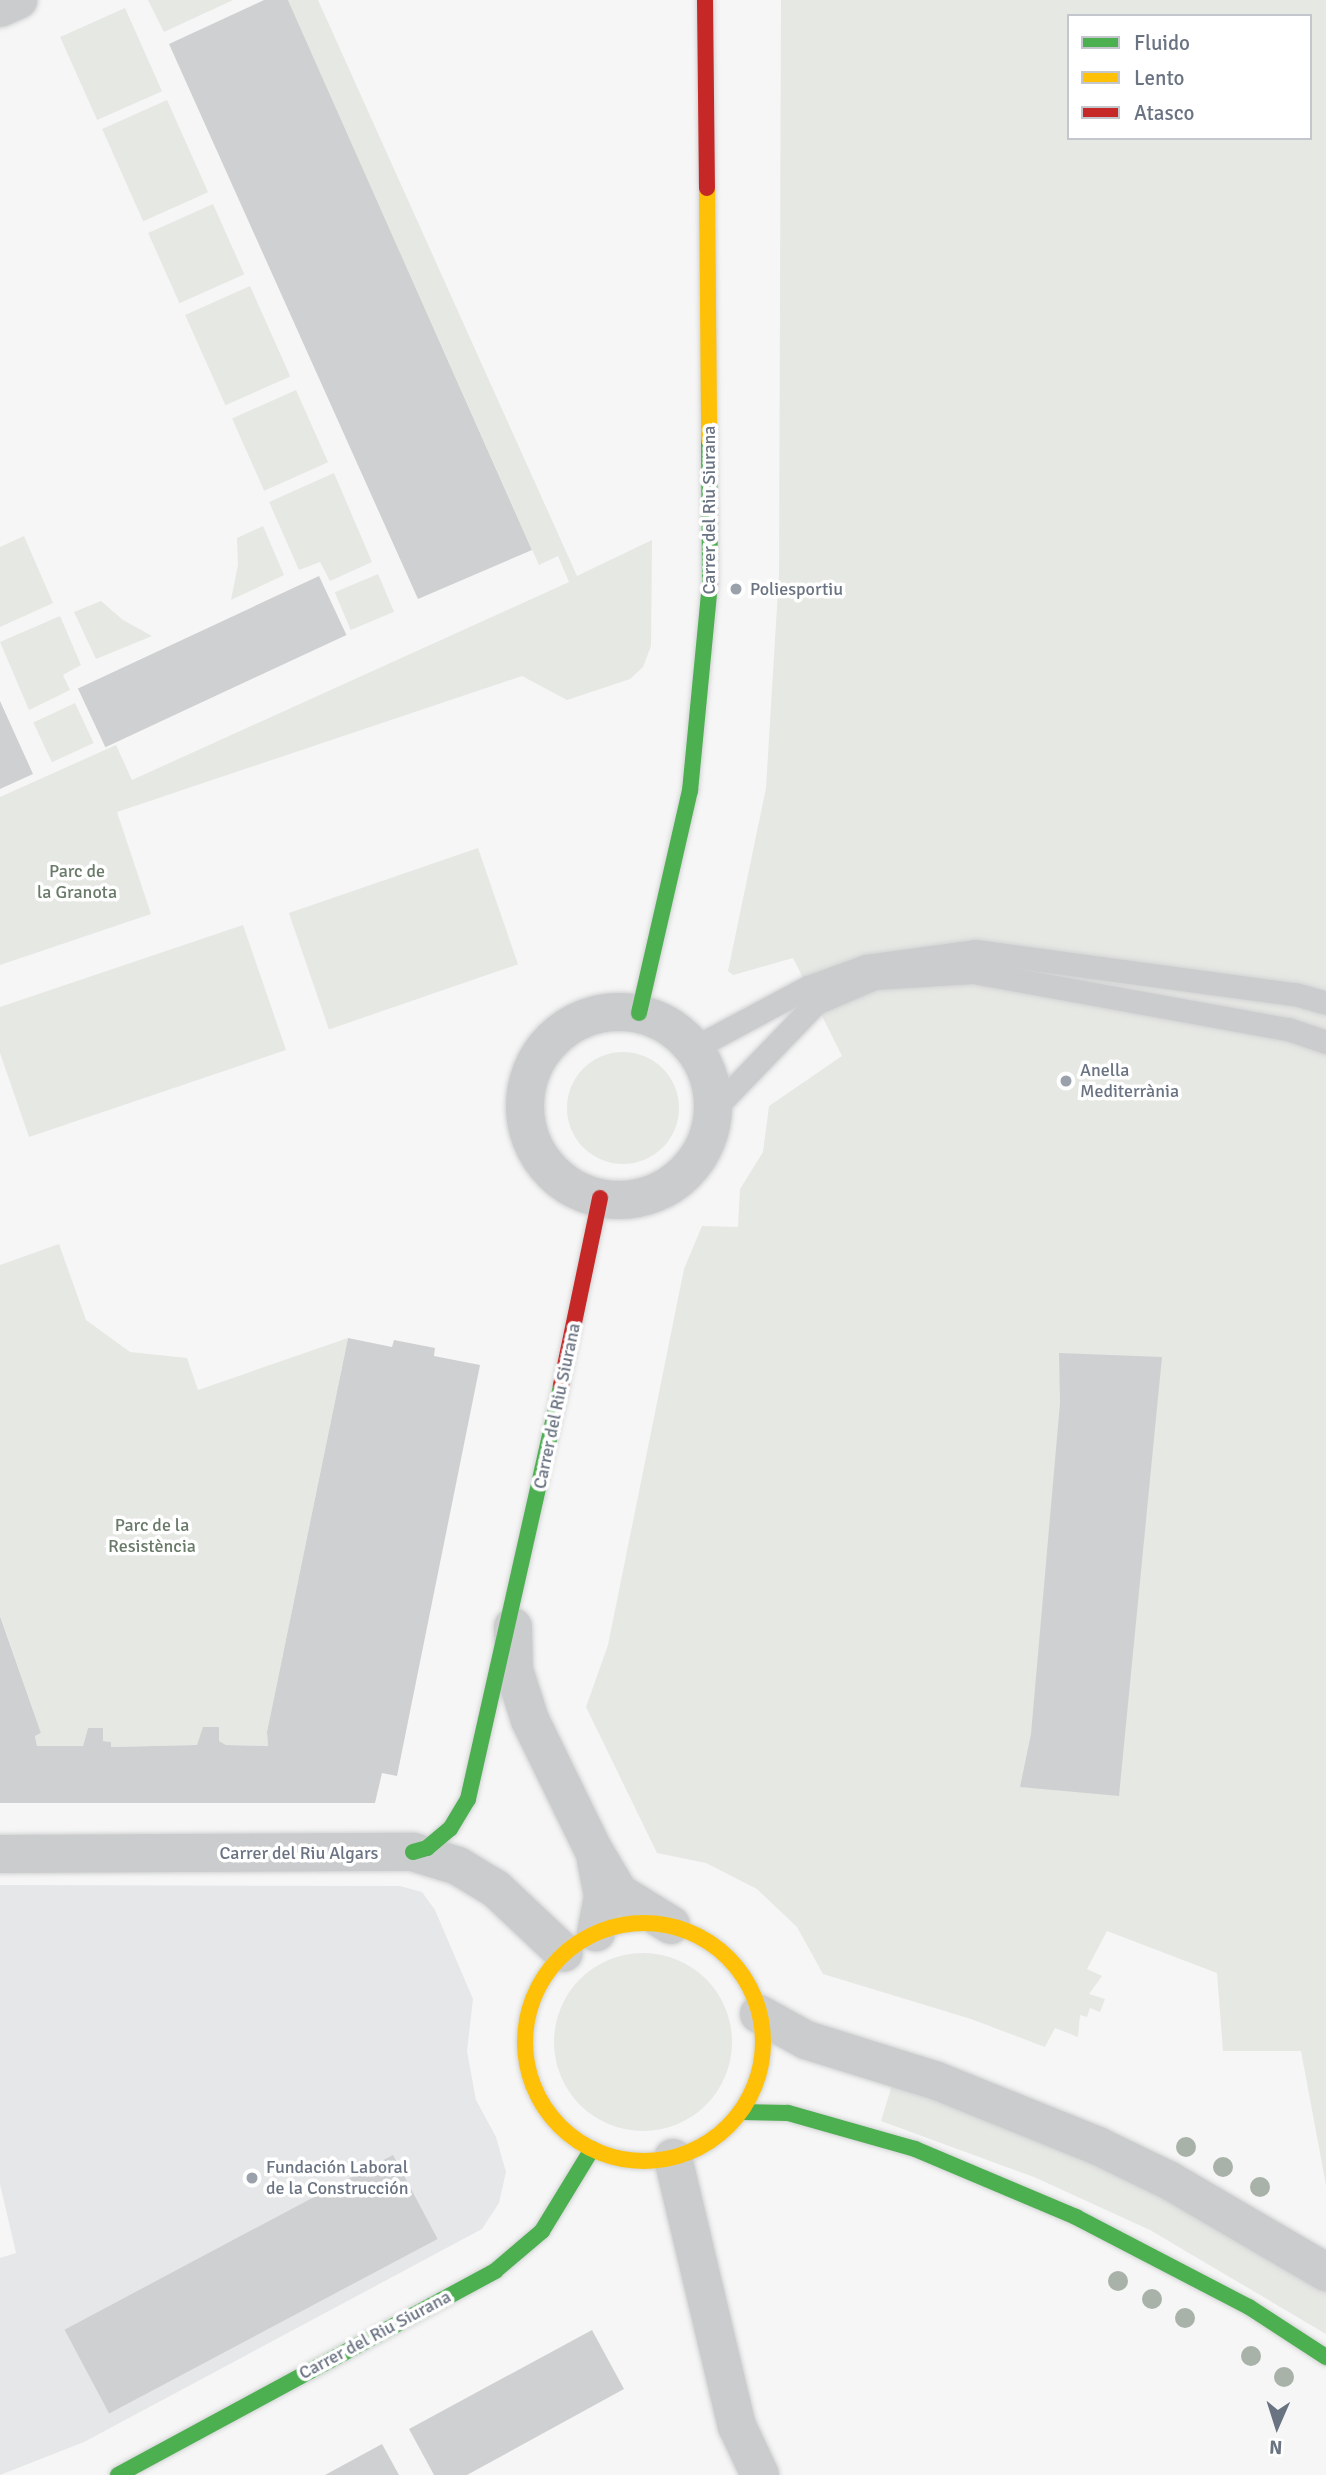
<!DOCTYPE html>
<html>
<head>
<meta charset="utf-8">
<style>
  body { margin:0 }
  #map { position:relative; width:1326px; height:2475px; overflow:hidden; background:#f6f6f6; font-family:Signika,sans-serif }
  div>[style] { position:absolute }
  .built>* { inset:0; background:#e6e7e8 }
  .green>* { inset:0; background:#e6e8e4; transform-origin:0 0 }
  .round { border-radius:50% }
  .building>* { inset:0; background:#cfd0d1; transform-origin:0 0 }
  .roads { filter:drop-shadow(0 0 2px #d2d3d4) drop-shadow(0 0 2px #d2d3d4) }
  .lane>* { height:23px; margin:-11.5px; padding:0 11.5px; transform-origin:11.5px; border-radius:11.5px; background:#cbcccd }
  .street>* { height:38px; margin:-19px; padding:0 19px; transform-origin:19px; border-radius:19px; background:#cbcccd }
  .street>.ring { margin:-19px; padding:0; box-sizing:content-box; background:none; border:38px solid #cbcccd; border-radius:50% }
  .fast>* { height:16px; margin:-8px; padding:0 8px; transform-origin:8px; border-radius:8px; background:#4caf50 }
  .slow>* { height:16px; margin:-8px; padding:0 8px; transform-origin:8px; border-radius:8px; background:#ffc107 }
  .slow>.ring { margin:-8px; padding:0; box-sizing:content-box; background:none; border:16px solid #ffc107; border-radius:50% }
  .jam>* { height:16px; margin:-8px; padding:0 8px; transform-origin:8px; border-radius:8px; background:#c62828 }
  .trees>* { width:20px; height:20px; margin:-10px; border-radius:50%; background:#a8b2a8 }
  .dots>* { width:19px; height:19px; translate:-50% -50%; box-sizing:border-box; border:4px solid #fff; border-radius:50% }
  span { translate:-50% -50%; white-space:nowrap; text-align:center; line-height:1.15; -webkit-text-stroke:7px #fff; paint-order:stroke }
  .street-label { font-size:18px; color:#6a7382 }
  .poi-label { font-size:18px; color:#6a7382 }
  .left { translate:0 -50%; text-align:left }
  .park-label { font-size:18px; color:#697a68 }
  .legend { position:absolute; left:1067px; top:14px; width:245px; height:126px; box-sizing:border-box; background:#fff; border:2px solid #c3c7cd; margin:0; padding:9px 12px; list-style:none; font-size:21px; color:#6a7382 }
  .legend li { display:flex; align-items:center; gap:14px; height:35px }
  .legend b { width:35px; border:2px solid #c3c7cd }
  .north { position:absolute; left:1242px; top:2391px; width:70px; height:70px; -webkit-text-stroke:5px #fff; paint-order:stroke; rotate:183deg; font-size:19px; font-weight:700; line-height:28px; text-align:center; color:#6a7382 }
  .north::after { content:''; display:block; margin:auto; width:24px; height:32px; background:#6a7382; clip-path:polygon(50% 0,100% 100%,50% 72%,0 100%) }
</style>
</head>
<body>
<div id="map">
  <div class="built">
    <div style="clip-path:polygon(0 1885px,400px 1886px,422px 1892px,435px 1910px,473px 1999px,467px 2051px,476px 2100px,496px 2137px,506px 2172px,499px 2203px,482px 2229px,84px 2442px,0 2475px,0 2258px,16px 2253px,0 2184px)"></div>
  </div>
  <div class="green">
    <div style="clip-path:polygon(148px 0,233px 0,164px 32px)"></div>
    <div style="clip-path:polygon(288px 0,318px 0,577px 576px,652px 540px,651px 646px,643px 667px,630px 679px,567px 700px,522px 676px,117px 812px,151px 914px,0 965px,0 797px,116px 745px,132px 780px,569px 582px,558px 556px,539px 565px)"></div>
    <div style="clip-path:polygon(evenodd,781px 0,1326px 0,1326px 2185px,1301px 2051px,1223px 2051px,1217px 1973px,1107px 1931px,1087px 1969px,1102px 1976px,1089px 1994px,1105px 1999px,1100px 2012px,1090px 2008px,1087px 2017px,1080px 2015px,1078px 2037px,1055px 2028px,1045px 2047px,971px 2019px,823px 1974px,797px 1927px,757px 1889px,706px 1863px,657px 1853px,586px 1707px,608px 1645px,684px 1269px,702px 1226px,738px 1227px,740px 1189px,763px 1152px,769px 1106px,842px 1056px,793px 958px,733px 975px,728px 971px,766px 788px,779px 574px,781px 0,1069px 16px,1310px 16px,1310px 138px,1069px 138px,1069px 16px)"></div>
    <div style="left:125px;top:8px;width:91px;height:71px;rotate:66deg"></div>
    <div style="left:167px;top:100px;width:101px;height:71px;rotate:66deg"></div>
    <div style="left:213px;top:204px;width:77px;height:71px;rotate:66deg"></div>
    <div style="left:250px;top:286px;width:99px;height:71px;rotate:66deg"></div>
    <div style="left:296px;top:390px;width:79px;height:70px;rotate:66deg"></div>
    <div style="clip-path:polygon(334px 473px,372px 562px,330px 581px,320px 562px,299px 570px,269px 502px)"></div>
    <div style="clip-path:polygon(263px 526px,284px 575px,231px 600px,238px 565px,237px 538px)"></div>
    <div style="clip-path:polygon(24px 536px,53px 603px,0 627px,0 547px)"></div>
    <div style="left:378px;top:574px;width:41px;height:47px;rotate:67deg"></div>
    <div style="clip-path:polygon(101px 601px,123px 620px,152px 636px,96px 659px,74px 612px)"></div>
    <div style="clip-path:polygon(60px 616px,81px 665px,63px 675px,70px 690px,29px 710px,0 642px)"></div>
    <div style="left:75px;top:703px;width:44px;height:46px;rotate:65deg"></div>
    <div style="left:478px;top:848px;width:123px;height:200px;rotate:71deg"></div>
    <div style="clip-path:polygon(243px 925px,286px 1050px,29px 1137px,0 1053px,0 1007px)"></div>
    <div class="round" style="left:567px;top:1052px;width:112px;height:112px"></div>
    <div style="clip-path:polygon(59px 1244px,86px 1320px,130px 1352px,187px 1358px,198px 1390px,348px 1338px,267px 1732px,268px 1746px,226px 1745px,219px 1741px,219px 1727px,204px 1727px,197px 1745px,111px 1747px,110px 1742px,103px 1741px,103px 1728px,88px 1728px,83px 1746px,37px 1746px,35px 1736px,41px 1733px,0 1615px,0 1265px)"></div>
    <div class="round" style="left:554px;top:1953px;width:178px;height:178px"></div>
    <div style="clip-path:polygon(892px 2085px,1049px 2143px,1166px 2197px,1326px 2290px,1326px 2334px,1150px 2230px,1034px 2177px,881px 2121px)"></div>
  </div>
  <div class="building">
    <div style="clip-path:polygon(264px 0,288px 0,532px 550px,418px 599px,169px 44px)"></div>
    <div style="left:319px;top:576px;width:65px;height:266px;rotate:65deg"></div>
    <div style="clip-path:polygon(0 701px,33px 774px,0 789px)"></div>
    <div style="clip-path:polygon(348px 1338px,392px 1347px,394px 1340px,435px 1348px,434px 1356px,480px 1365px,397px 1776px,382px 1773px,375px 1803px,0 1803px,0 1616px,41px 1733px,35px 1736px,37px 1746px,83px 1746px,88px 1728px,103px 1728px,103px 1741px,111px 1742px,111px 1747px,197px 1745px,203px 1727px,219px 1727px,219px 1741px,226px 1745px,268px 1746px,267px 1732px)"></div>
    <div style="clip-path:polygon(1059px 1353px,1162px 1357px,1119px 1796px,1020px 1787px,1031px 1734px,1060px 1403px)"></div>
    <div style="left:393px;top:2155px;width:95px;height:372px;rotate:62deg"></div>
    <div style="clip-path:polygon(592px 2330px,624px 2389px,467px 2475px,434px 2475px,409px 2429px)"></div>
    <div style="clip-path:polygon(382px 2444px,399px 2475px,325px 2475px)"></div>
  </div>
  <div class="roads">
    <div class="lane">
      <div style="left:694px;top:1048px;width:129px;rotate:-28.2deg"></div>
      <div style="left:808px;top:987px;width:62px;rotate:-19.9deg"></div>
      <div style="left:866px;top:966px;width:110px;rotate:-7.8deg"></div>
      <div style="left:975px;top:951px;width:323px;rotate:7.7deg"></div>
      <div style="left:1295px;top:994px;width:32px;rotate:16deg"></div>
      <div style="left:714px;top:1109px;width:147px;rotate:-46.1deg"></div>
      <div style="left:816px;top:1003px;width:63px;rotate:-23.3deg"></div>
      <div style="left:874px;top:978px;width:99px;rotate:-3.5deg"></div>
      <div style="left:973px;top:972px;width:320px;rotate:10.3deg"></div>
      <div style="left:1288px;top:1029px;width:40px;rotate:18.9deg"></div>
    </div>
    <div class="street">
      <div style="left:0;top:8px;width:20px;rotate:-24deg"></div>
      <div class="ring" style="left:525px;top:1012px;width:150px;height:150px"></div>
      <div style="left:513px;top:1627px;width:43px;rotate:88.7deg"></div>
      <div style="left:514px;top:1670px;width:52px;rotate:72.3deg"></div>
      <div style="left:530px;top:1720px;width:146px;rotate:64deg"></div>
      <div style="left:594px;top:1851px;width:49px;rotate:59.2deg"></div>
      <div style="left:619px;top:1893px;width:61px;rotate:31.6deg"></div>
      <div style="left:0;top:1854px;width:413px;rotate:-0.3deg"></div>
      <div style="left:413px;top:1852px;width:47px;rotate:17.3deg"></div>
      <div style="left:458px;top:1866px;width:44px;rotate:31.2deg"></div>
      <div style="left:496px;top:1889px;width:93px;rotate:43.3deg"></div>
      <div style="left:596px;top:1860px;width:38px;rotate:79deg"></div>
      <div style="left:603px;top:1897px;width:36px;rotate:101deg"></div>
      <div style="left:759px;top:2014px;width:54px;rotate:29deg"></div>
      <div style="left:806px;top:2040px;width:137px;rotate:17.4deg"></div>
      <div style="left:937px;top:2081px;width:174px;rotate:22deg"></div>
      <div style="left:1098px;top:2146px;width:80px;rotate:25.9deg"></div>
      <div style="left:1170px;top:2181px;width:181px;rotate:30.3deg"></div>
      <div style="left:673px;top:2158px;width:276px;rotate:76.6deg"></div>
      <div style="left:737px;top:2426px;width:54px;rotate:64.9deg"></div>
    </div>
    <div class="fast">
      <div style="left:639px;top:1013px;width:228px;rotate:-77.1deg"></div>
      <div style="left:690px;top:791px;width:208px;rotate:-84.5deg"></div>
      <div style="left:710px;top:584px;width:144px;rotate:-90.4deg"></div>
      <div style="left:413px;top:1852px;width:15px;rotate:-16deg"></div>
      <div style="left:427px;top:1848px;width:30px;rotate:-40deg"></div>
      <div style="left:450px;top:1829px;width:35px;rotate:-59deg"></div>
      <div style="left:468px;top:1799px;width:424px;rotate:-77.3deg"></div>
      <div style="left:741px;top:2112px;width:47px;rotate:1.2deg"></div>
      <div style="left:788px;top:2113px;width:132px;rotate:15.8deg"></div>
      <div style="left:915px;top:2149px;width:175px;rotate:22.9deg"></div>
      <div style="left:1076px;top:2217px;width:195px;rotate:27.5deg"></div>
      <div style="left:1249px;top:2307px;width:92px;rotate:33deg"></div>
      <div style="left:118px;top:2475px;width:429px;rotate:-28.4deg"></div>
      <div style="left:495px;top:2271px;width:62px;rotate:-40.4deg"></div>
      <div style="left:542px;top:2231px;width:96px;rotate:-58.6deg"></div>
    </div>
    <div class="slow">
      <div style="left:707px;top:188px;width:252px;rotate:89.5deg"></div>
      <div class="ring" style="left:525px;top:1923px;width:222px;height:222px"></div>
    </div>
    <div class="jam">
      <div style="left:705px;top:0;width:188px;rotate:89.4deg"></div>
      <div style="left:561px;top:1385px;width:191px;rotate:-78.2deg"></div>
    </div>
  </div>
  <div class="trees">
    <div style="left:1186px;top:2147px"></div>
    <div style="left:1223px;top:2167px"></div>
    <div style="left:1260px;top:2187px"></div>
    <div style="left:1118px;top:2281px"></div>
    <div style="left:1152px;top:2299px"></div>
    <div style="left:1185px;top:2318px"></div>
    <div style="left:1251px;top:2356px"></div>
    <div style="left:1284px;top:2377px"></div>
  </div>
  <div class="dots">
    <div style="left:736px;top:589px;background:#9ba1ab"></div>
    <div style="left:1066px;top:1081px;background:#9ba1ab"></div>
    <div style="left:252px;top:2178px;background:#9ba1ab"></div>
  </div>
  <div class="street-label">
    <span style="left:709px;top:510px;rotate:-90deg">Carrer del Riu Siurana</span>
    <span style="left:557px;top:1406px;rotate:-78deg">Carrer del Riu Siurana</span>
    <span style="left:299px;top:1853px">Carrer del Riu Algars</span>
    <span style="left:375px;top:2335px;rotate:-28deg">Carrer del Riu Siurana</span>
  </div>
  <div class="poi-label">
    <span class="left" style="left:750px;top:589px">Poliesportiu</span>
    <span class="left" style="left:1080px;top:1081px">Anella<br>Mediterrània</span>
    <span class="left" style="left:266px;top:2178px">Fundación Laboral<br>de la Construcción</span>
  </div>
  <div class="park-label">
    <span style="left:77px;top:882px">Parc de<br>la Granota</span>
    <span style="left:152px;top:1536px">Parc de la<br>Resistència</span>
  </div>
  <ul class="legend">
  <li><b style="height:9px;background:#4caf50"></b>Fluido</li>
  <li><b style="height:9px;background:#ffc107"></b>Lento</li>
  <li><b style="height:9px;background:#c62828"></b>Atasco</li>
  </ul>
  <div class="north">N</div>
</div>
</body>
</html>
